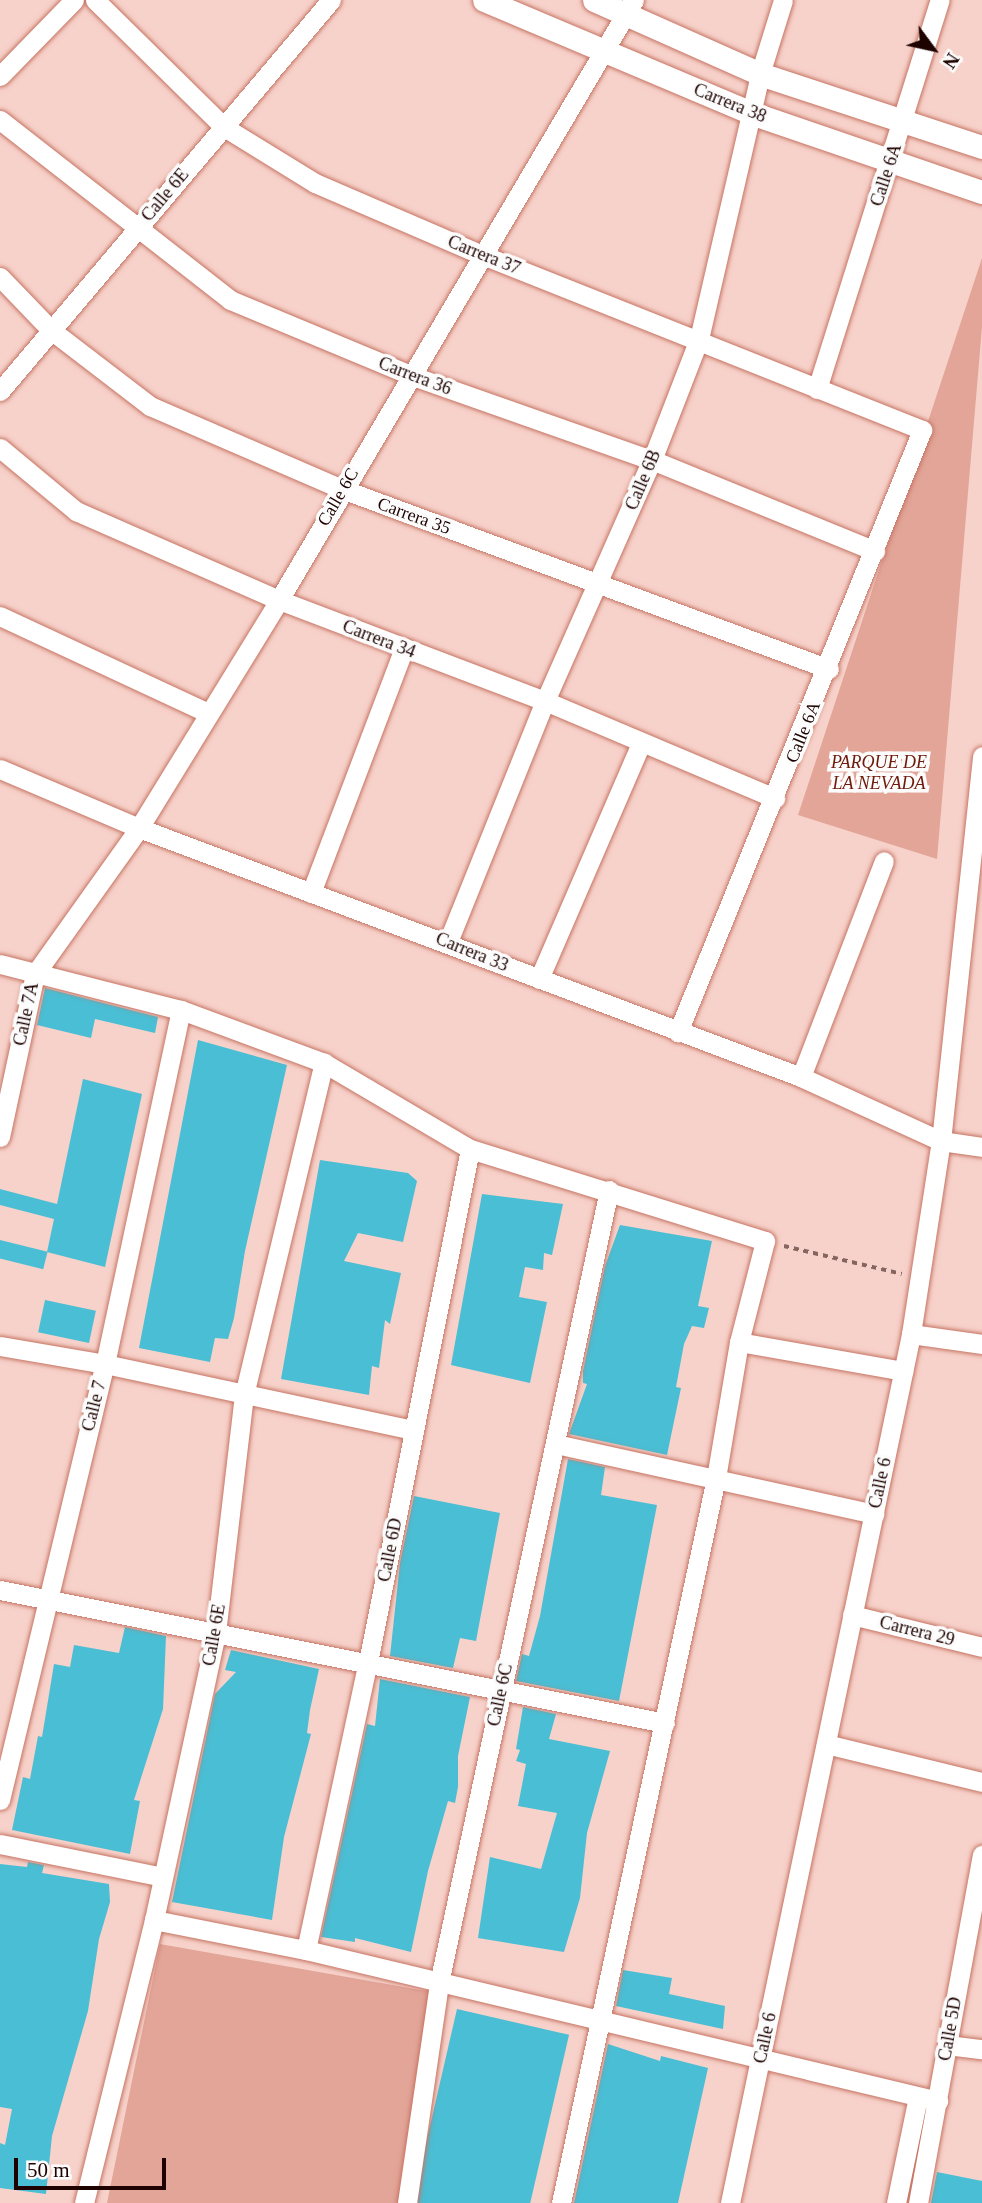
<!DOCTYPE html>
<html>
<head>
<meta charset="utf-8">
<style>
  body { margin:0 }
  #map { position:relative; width:982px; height:2203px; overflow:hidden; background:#f7d2ca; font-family:"Times New Roman",serif }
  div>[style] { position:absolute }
  .green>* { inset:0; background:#e2a598 }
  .building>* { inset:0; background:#4abed4; transform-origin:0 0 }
  .path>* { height:3.5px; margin-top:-1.75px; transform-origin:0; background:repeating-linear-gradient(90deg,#856560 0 5px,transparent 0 10px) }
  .roads { filter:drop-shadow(0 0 2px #c67463) drop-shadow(0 0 2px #c67463) }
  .minor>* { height:19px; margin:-9.5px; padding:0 9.5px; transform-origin:9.5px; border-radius:9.5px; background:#fff }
  .tertiary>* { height:23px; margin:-11.5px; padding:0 11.5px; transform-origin:11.5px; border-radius:11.5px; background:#fff }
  span { translate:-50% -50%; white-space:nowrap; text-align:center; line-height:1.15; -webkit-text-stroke:7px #fcfcfc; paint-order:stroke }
  .street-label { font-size:18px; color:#1d0200 }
  .park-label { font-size:18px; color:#6e1909; font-style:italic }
  .north { position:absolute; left:898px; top:14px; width:70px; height:70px; -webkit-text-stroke:5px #fcfcfc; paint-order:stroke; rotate:123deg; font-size:19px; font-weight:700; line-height:28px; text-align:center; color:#1d0200 }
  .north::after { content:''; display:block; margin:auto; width:24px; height:32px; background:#1d0200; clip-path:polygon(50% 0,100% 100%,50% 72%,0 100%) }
  .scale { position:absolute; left:14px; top:2158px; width:152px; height:32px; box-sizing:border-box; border:4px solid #1d0200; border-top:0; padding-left:9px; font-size:21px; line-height:24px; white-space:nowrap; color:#1d0200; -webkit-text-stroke:5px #fcfcfc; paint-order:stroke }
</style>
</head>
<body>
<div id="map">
  <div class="green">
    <div style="clip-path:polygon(982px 258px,982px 327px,937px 859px,798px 815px)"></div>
    <div style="clip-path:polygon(160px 1944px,443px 1994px,405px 2203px,107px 2203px)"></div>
  </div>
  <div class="building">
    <div style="clip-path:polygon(45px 988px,158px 1017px,155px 1033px,95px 1019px,91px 1038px,37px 1025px)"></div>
    <div style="clip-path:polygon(198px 1040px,287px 1065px,245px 1251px,234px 1318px,228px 1339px,215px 1338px,210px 1362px,139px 1348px)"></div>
    <div style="clip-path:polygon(83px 1079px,142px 1094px,105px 1267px,47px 1252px,54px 1219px,0 1205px,0 1189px,57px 1204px)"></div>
    <div style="clip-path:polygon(320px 1160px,408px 1173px,417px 1181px,403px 1242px,358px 1233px,344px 1261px,401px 1273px,390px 1324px,385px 1320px,379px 1368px,372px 1366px,369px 1395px,281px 1379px)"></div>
    <div style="clip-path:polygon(482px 1194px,563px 1204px,552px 1255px,544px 1253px,543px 1270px,525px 1267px,519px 1297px,547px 1302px,530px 1383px,451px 1365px)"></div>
    <div style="clip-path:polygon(620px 1225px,712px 1241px,698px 1306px,709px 1308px,704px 1328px,692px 1326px,684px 1344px,676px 1387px,681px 1388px,667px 1455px,569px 1434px,587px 1384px,583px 1383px,583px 1371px,605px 1266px)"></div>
    <div style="left:0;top:1240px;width:49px;height:18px;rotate:14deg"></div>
    <div style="left:45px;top:1300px;width:52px;height:33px;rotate:12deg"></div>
    <div style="clip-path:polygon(568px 1459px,605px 1467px,601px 1495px,657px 1505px,619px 1701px,516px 1681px,522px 1654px,529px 1656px,540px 1616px)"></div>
    <div style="clip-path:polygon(414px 1496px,500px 1513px,476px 1641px,460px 1638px,453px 1668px,390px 1656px,400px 1563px)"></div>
    <div style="clip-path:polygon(125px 1627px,166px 1636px,163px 1709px,134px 1800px,140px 1801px,130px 1854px,12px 1830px,23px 1777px,30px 1779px,38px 1736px,42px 1737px,54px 1664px,70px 1667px,74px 1645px,119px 1653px)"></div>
    <div style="clip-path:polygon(231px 1650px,319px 1669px,310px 1710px,307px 1733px,311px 1734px,284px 1837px,272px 1920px,172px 1902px,215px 1694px,236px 1672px,225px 1670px)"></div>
    <div style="clip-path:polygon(380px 1679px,470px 1697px,458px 1756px,458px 1787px,455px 1803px,448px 1801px,428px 1871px,411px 1952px,355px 1938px,355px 1942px,321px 1937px,367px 1724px,375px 1726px)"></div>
    <div style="clip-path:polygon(523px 1707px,556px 1714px,549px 1739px,610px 1751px,587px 1833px,580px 1898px,564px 1952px,478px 1938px,490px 1857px,541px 1869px,557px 1813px,518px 1806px,526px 1764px,516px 1761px,520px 1750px,516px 1749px)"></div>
    <div style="clip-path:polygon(28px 1862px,44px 1865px,42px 1873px,109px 1884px,110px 1902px,99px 1939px,88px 2011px,52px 2136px,46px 2194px,0 2188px,0 2143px,5px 2145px,12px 2109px,0 2107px,0 1864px,27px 1867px)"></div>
    <div style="clip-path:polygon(623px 1970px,672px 1978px,669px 1994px,725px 2006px,723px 2029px,616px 2006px)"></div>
    <div style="left:457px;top:2009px;width:115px;height:198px;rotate:13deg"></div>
    <div style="clip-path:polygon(608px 2044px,660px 2061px,661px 2056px,708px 2068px,678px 2203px,574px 2203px)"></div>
    <div style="clip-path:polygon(937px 2172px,982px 2181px,982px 2203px,931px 2203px)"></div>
  </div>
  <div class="path">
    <div style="left:784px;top:1246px;width:121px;rotate:13.3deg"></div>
  </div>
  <div class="roads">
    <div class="minor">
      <div style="left:95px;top:0;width:181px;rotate:44.6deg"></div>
      <div style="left:224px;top:127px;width:107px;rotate:31.6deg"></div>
      <div style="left:315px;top:183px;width:180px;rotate:23.3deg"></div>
      <div style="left:480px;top:254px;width:476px;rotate:21.7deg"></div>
      <div style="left:922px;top:430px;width:650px;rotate:112.06deg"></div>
      <div style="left:0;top:76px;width:106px;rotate:-45.8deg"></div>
      <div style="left:0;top:120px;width:292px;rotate:38deg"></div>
      <div style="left:230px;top:300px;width:195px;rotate:22.6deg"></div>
      <div style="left:410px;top:375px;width:256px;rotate:19.4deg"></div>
      <div style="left:652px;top:460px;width:241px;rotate:22.2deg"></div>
      <div style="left:0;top:277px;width:74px;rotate:46.1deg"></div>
      <div style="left:51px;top:330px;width:125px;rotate:37.5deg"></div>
      <div style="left:150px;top:406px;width:209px;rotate:23.4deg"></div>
      <div style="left:342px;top:489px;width:519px;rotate:20.28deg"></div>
      <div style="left:817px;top:389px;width:408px;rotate:-72.5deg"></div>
      <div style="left:0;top:391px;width:512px;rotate:-49.75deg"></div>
      <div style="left:0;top:448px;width:99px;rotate:39.7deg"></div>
      <div style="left:76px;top:511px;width:222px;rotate:23.7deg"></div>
      <div style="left:279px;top:600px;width:285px;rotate:20.8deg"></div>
      <div style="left:545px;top:701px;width:250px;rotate:22.9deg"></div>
      <div style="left:0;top:616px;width:230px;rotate:25deg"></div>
      <div style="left:0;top:769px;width:151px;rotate:23deg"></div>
      <div style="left:139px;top:828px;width:707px;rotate:20.61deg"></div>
      <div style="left:801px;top:1077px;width:154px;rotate:24.6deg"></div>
      <div style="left:941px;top:1141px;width:41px;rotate:8.3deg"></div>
      <div style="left:311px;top:893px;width:262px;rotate:-69.2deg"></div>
      <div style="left:448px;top:942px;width:260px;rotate:-68.1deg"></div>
      <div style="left:545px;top:701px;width:264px;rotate:-66.1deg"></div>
      <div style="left:652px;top:460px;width:130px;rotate:-68.8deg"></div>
      <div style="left:699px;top:339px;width:272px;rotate:-77deg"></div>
      <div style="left:760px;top:74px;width:77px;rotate:-72.7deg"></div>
      <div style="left:0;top:964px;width:187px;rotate:14.3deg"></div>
      <div style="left:181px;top:1010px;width:153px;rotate:20.3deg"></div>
      <div style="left:324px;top:1063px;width:169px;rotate:30.5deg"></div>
      <div style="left:470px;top:1149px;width:309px;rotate:17.3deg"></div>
      <div style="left:765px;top:1241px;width:104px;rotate:104.4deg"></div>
      <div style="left:739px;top:1342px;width:138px;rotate:99.6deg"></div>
      <div style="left:716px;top:1478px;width:741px;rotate:102.07deg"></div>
      <div style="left:539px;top:979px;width:257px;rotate:-66.6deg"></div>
      <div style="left:801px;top:1077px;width:231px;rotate:-69deg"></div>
      <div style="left:0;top:1137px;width:167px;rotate:-77.9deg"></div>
      <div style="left:35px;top:974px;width:179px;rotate:-54.5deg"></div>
      <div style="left:139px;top:828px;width:268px;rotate:-58.4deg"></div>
      <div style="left:279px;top:600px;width:697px;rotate:-59.39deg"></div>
      <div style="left:911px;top:1334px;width:72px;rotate:8deg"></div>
      <div style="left:739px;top:1342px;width:167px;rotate:10deg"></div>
      <div style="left:0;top:1346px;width:107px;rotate:9.7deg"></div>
      <div style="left:105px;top:1364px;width:315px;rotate:12.1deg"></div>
      <div style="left:556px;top:1444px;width:326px;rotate:12.4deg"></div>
      <div style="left:0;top:1590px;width:678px;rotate:11.31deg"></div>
      <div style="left:852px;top:1615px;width:134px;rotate:13.8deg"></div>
      <div style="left:826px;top:1744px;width:161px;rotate:13.7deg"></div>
      <div style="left:0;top:1800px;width:448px;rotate:-76.5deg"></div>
      <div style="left:105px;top:1364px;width:362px;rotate:-77.9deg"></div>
      <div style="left:0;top:1844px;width:166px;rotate:11.4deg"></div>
      <div style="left:154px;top:1920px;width:155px;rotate:11.2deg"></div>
      <div style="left:306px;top:1950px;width:650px;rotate:13.44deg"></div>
      <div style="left:306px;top:1950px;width:295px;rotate:-77.9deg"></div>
      <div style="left:368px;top:1662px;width:523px;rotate:-78.75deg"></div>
      <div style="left:947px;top:2045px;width:35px;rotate:7deg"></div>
      <div style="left:84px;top:2203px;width:292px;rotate:-76.1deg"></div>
      <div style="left:154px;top:1920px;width:294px;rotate:-77.8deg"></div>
      <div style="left:216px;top:1633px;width:240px;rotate:-83.3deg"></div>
      <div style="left:244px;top:1395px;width:342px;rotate:-76.5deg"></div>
      <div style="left:407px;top:2203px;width:222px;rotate:-81.7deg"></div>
      <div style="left:439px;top:1983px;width:811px;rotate:-77.9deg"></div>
      <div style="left:730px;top:2203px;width:888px;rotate:-78.23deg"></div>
      <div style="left:911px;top:1334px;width:195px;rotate:-81.2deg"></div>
      <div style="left:941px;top:1141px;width:387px;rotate:-83.9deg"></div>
      <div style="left:896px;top:2203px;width:108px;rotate:-78.3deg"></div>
      <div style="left:918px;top:2203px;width:354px;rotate:-79.6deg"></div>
    </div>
    <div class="tertiary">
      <div style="left:484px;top:0;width:293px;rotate:22.9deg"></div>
      <div style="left:754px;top:114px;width:241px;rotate:18.9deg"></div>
      <div style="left:594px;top:0;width:182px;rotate:24deg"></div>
      <div style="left:760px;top:74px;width:234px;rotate:18.2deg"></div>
    </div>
  </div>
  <div class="street-label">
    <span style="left:730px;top:103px;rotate:22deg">Carrera 38</span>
    <span style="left:886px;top:175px;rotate:-72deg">Calle 6A</span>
    <span style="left:165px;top:195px;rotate:-50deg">Calle 6E</span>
    <span style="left:484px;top:255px;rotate:22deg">Carrera 37</span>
    <span style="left:415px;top:376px;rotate:21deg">Carrera 36</span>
    <span style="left:643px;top:480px;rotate:-67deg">Calle 6B</span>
    <span style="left:338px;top:497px;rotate:-60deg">Calle 6C</span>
    <span style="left:414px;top:516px;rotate:20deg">Carrera 35</span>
    <span style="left:379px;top:639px;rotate:21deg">Carrera 34</span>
    <span style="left:803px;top:732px;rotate:-68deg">Calle 6A</span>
    <span style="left:472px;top:952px;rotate:22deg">Carrera 33</span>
    <span style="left:26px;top:1014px;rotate:-78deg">Calle 7A</span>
    <span style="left:94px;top:1406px;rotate:-76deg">Calle 7</span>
    <span style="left:880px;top:1483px;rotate:-78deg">Calle 6</span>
    <span style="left:390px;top:1550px;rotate:-79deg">Calle 6D</span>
    <span style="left:917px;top:1631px;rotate:14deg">Carrera 29</span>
    <span style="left:214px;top:1635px;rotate:-80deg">Calle 6E</span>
    <span style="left:500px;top:1695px;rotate:-78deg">Calle 6C</span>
    <span style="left:950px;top:2029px;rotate:-80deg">Calle 5D</span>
    <span style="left:765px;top:2038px;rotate:-78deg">Calle 6</span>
  </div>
  <div class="park-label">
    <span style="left:879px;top:773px">PARQUE DE<br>LA NEVADA</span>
  </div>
  <div class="north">N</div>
  <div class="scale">50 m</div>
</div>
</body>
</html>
